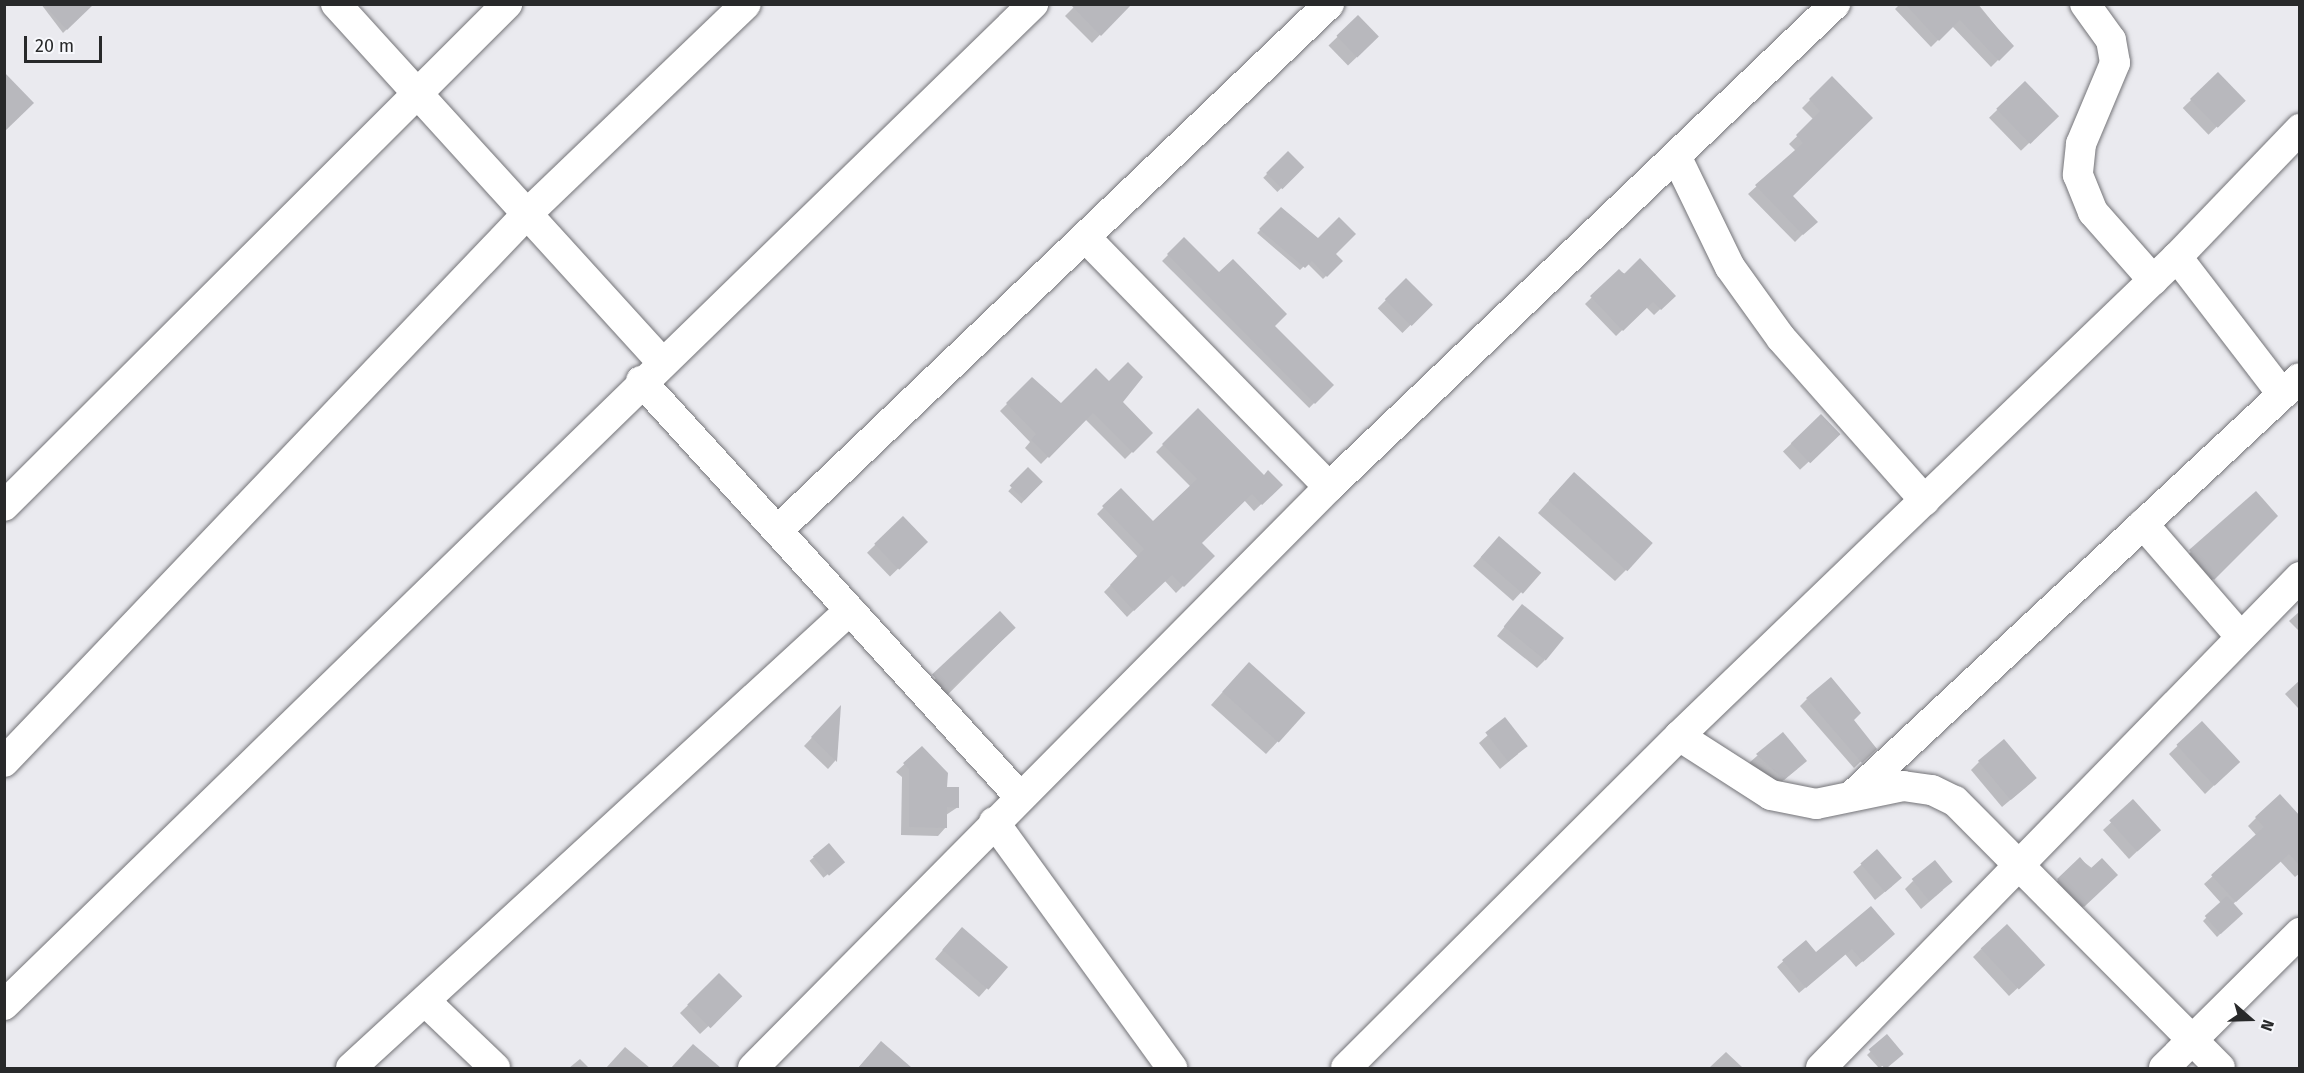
<!DOCTYPE html>
<html>
<head>
<meta charset="utf-8">
<style>
  body { margin:0 }
  #map { position:relative; width:2304px; height:1073px; overflow:hidden; background:#eaeaef; font-family:"Fira Sans",sans-serif }
  div>[style] { position:absolute }
  .shadow>* { inset:0; background:#0003; transform-origin:0 0 }
  .building>* { inset:0; background:#b8b8bd; transform-origin:0 0 }
  .roads { filter:drop-shadow(0 0 2px #747478) drop-shadow(0 0 2px #747478) }
  .minor>* { height:30px; margin:-15px; padding:0 15px; transform-origin:15px; border-radius:15px; background:#fff }
  span { translate:-50% -50%; white-space:nowrap; text-align:center; line-height:1.15; -webkit-text-stroke:4.5px #f7f8fc; paint-order:stroke }
  .frame { position:absolute; inset:0; border:6px solid #28292a; pointer-events:none }
  .north { position:absolute; left:2220px; top:989px; width:60px; height:60px; -webkit-text-stroke:4px #f7f8fc; paint-order:stroke; rotate:110deg; font-size:16px; font-weight:700; line-height:24px; text-align:center; color:#28292a }
  .north::after { content:''; display:block; margin:auto; width:21px; height:27px; background:#28292a; clip-path:polygon(50% 0,100% 100%,50% 72%,0 100%) }
  .scale { position:absolute; left:24px; top:36px; width:78px; height:27px; box-sizing:border-box; border:3px solid #28292a; border-top:0; padding-left:8px; font-size:18px; line-height:21px; white-space:nowrap; color:#28292a; -webkit-text-stroke:4px #f7f8fc; paint-order:stroke }
</style>
</head>
<body>
<div id="map">
  <div class="shadow">
    <div style="clip-path:polygon(41px 4px,82px 4px,86px 10px,63px 33px)"></div>
    <div style="clip-path:polygon(1077px 4px,1121px 13px,1092px 43px,1065px 16px)"></div>
    <div style="clip-path:polygon(1900px 4px,1978px 4px,2012px 46px,1991px 67px,1952px 26px,1931px 47px,1895px 9px)"></div>
    <div style="left:1358px;top:17px;width:28px;height:41px;rotate:46deg"></div>
    <div style="left:2218px;top:74px;width:37px;height:49px;rotate:46deg"></div>
    <div style="clip-path:polygon(1832px 78px,1791px 196px,1815px 222px,1795px 242px,1748px 194px,1796px 151px,1789px 144px,1814px 120px,1802px 108px)"></div>
    <div style="left:2025px;top:83px;width:46px;height:50px;rotate:46deg"></div>
    <div style="left:1288px;top:153px;width:20px;height:35px;rotate:45deg"></div>
    <div style="clip-path:polygon(1281px 209px,1341px 261px,1323px 279px,1307px 263px,1300px 270px,1257px 233px)"></div>
    <div style="left:1184px;top:239px;width:208px;height:31px;rotate:45deg"></div>
    <div style="clip-path:polygon(1619px 271px,1674px 296px,1654px 315px,1646px 307px,1616px 336px,1585px 304px)"></div>
    <div style="left:1406px;top:280px;width:35px;height:40px;rotate:45deg"></div>
    <div style="clip-path:polygon(1032px 379px,1061px 405px,1121px 402px,1151px 433px,1125px 459px,1085px 419px,1041px 464px,1025px 448px,1030px 442px,1000px 411px)"></div>
    <div style="clip-path:polygon(1198px 410px,1264px 477px,1281px 485px,1254px 511px,1244px 500px,1200px 543px,1213px 556px,1176px 593px,1164px 580px,1127px 617px,1104px 592px,1138px 557px,1097px 514px,1121px 490px,1153px 523px,1191px 487px,1156px 452px)"></div>
    <div style="left:1821px;top:416px;width:25px;height:52px;rotate:47deg"></div>
    <div style="left:1028px;top:470px;width:18px;height:29px;rotate:43deg"></div>
    <div style="clip-path:polygon(1562px 486px,1627px 569px,1615px 581px,1538px 513px)"></div>
    <div style="clip-path:polygon(2256px 493px,2276px 516px,2205px 587px,2182px 560px)"></div>
    <div style="left:903px;top:518px;width:33px;height:50px;rotate:46deg"></div>
    <div style="clip-path:polygon(1491px 546px,1539px 573px,1513px 601px,1473px 566px)"></div>
    <div style="clip-path:polygon(2300px 611px,2300px 632px,2289px 621px)"></div>
    <div style="left:1000px;top:614px;width:20px;height:103px;rotate:45deg"></div>
    <div style="clip-path:polygon(1515px 614px,1545px 660px,1537px 668px,1497px 636px)"></div>
    <div style="clip-path:polygon(1237px 676px,1304px 713px,1266px 754px,1211px 705px)"></div>
    <div style="clip-path:polygon(2300px 680px,2300px 707px,2298px 708px,2285px 694px)"></div>
    <div style="clip-path:polygon(1807px 699px,1852px 721px,1875px 748px,1854px 768px,1800px 706px)"></div>
    <div style="clip-path:polygon(839px 709px,835px 761px,828px 769px,804px 746px)"></div>
    <div style="clip-path:polygon(1505px 720px,1518px 754px,1500px 769px,1479px 743px)"></div>
    <div style="clip-path:polygon(2202px 723px,2230px 770px,2205px 794px,2169px 754px)"></div>
    <div style="clip-path:polygon(1782px 734px,1797px 769px,1775px 787px,1749px 763px)"></div>
    <div style="clip-path:polygon(922px 748px,958px 807px,946px 815px,946px 827px,938px 836px,901px 835px,902px 777px,896px 772px)"></div>
    <div style="clip-path:polygon(1979px 762px,2027px 786px,2002px 807px,1971px 770px)"></div>
    <div style="clip-path:polygon(2133px 802px,2151px 838px,2129px 859px,2103px 830px)"></div>
    <div style="clip-path:polygon(2256px 818px,2300px 818px,2300px 873px,2295px 877px,2280px 861px,2233px 904px,2241px 914px,2217px 937px,2203px 921px,2221px 903px,2204px 884px,2257px 836px,2248px 826px)"></div>
    <div style="left:829px;top:845px;width:22px;height:25px;rotate:51deg"></div>
    <div style="clip-path:polygon(1877px 851px,1892px 886px,1875px 900px,1853px 872px)"></div>
    <div style="clip-path:polygon(2080px 859px,2110px 882px,2077px 912px,2052px 886px)"></div>
    <div style="clip-path:polygon(1913px 881px,1943px 890px,1921px 909px,1905px 889px)"></div>
    <div style="clip-path:polygon(954px 937px,1006px 967px,979px 997px,935px 959px)"></div>
    <div style="clip-path:polygon(1887px 940px,1856px 967px,1845px 954px,1799px 993px,1777px 967px,1805px 942px,1816px 954px)"></div>
    <div style="clip-path:polygon(1981px 949px,2034px 973px,2009px 996px,1973px 957px)"></div>
    <div style="clip-path:polygon(719px 975px,732px 1004px,700px 1034px,680px 1013px)"></div>
    <div style="clip-path:polygon(1887px 1036px,1902px 1054px,1879px 1068px,1867px 1055px)"></div>
    <div style="clip-path:polygon(881px 1043px,910px 1068px,858px 1068px)"></div>
    <div style="clip-path:polygon(625px 1047px,650px 1068px,606px 1068px)"></div>
    <div style="clip-path:polygon(1726px 1052px,1743px 1068px,1709px 1068px)"></div>
    <div style="clip-path:polygon(580px 1059px,589px 1068px,569px 1068px)"></div>
  </div>
  <div class="building">
    <div style="clip-path:polygon(43px 4px,94px 4px,67px 30px)"></div>
    <div style="clip-path:polygon(1070px 4px,1132px 4px,1101px 36px)"></div>
    <div style="clip-path:polygon(1905px 4px,1976px 4px,2014px 46px,1999px 61px,1960px 20px,1939px 41px)"></div>
    <div style="left:1358px;top:15px;width:30px;height:30px;rotate:46deg"></div>
    <div style="clip-path:polygon(4px 72px,34px 103px,4px 132px)"></div>
    <div style="left:2218px;top:72px;width:40px;height:39px;rotate:46deg"></div>
    <div style="clip-path:polygon(1832px 76px,1873px 118px,1793px 196px,1818px 222px,1803px 235px,1755px 185px,1803px 143px,1796px 135px,1820px 111px,1809px 99px)"></div>
    <div style="left:2025px;top:81px;width:49px;height:40px;rotate:46deg"></div>
    <div style="left:1288px;top:151px;width:23px;height:31px;rotate:45deg"></div>
    <div style="clip-path:polygon(1281px 207px,1318px 238px,1339px 217px,1356px 234px,1336px 254px,1343px 261px,1327px 277px,1312px 261px,1305px 268px,1259px 229px)"></div>
    <div style="clip-path:polygon(1184px 237px,1219px 272px,1233px 259px,1287px 314px,1275px 326px,1334px 385px,1315px 404px,1167px 254px)"></div>
    <div style="clip-path:polygon(1640px 258px,1676px 296px,1661px 310px,1653px 302px,1623px 331px,1590px 296px,1619px 269px,1624px 274px)"></div>
    <div style="left:1406px;top:278px;width:38px;height:30px;rotate:45deg"></div>
    <div style="clip-path:polygon(1128px 362px,1143px 377px,1123px 402px,1153px 433px,1133px 453px,1093px 413px,1049px 458px,1031px 440px,1036px 434px,1006px 403px,1032px 377px,1061px 403px,1096px 368px,1109px 381px)"></div>
    <div style="clip-path:polygon(1198px 408px,1264px 475px,1268px 470px,1283px 485px,1262px 505px,1252px 494px,1202px 543px,1215px 556px,1184px 587px,1172px 575px,1134px 611px,1110px 585px,1144px 549px,1102px 506px,1121px 488px,1153px 521px,1197px 479px,1162px 444px)"></div>
    <div style="left:1821px;top:414px;width:28px;height:42px;rotate:46deg"></div>
    <div style="left:1028px;top:467px;width:21px;height:26px;rotate:45deg"></div>
    <div style="left:1574px;top:472px;width:106px;height:38px;rotate:42deg"></div>
    <div style="clip-path:polygon(2256px 491px,2278px 516px,2214px 580px,2189px 550px)"></div>
    <div style="left:903px;top:516px;width:36px;height:40px;rotate:46deg"></div>
    <div style="left:1499px;top:536px;width:56px;height:28px;rotate:41deg"></div>
    <div style="left:1522px;top:604px;width:54px;height:29px;rotate:39deg"></div>
    <div style="left:1000px;top:611px;width:23px;height:93px;rotate:47deg"></div>
    <div style="left:1249px;top:662px;width:76px;height:40px;rotate:42deg"></div>
    <div style="clip-path:polygon(1831px 677px,1861px 713px,1854px 720px,1877px 749px,1862px 763px,1806px 698px)"></div>
    <div style="clip-path:polygon(841px 705px,837px 762px,811px 737px)"></div>
    <div style="left:1505px;top:717px;width:37px;height:25px;rotate:52deg"></div>
    <div style="left:2202px;top:721px;width:56px;height:35px;rotate:47deg"></div>
    <div style="clip-path:polygon(1783px 732px,1807px 761px,1784px 780px,1756px 754px)"></div>
    <div style="left:2004px;top:739px;width:51px;height:34px;rotate:50deg"></div>
    <div style="clip-path:polygon(922px 746px,948px 773px,947px 787px,959px 787px,959px 808px,947px 807px,947px 828px,909px 827px,909px 769px,903px 763px)"></div>
    <div style="clip-path:polygon(2280px 794px,2300px 816px,2300px 866px,2289px 854px,2236px 902px,2211px 875px,2264px 827px,2255px 817px)"></div>
    <div style="left:2133px;top:799px;width:42px;height:32px;rotate:48deg"></div>
    <div style="left:829px;top:843px;width:25px;height:21px;rotate:50deg"></div>
    <div style="left:1877px;top:849px;width:38px;height:22px;rotate:49deg"></div>
    <div style="clip-path:polygon(2080px 857px,2090px 869px,2102px 858px,2118px 875px,2084px 907px,2057px 879px)"></div>
    <div style="left:1935px;top:860px;width:28px;height:30px;rotate:51deg"></div>
    <div style="left:2227px;top:896px;width:24px;height:30px;rotate:48deg"></div>
    <div style="clip-path:polygon(1871px 906px,1895px 934px,1863px 962px,1852px 949px,1806px 988px,1782px 960px,1806px 940px,1816px 952px)"></div>
    <div style="left:2007px;top:924px;width:56px;height:36px;rotate:47deg"></div>
    <div style="left:962px;top:927px;width:61px;height:30px;rotate:41deg"></div>
    <div style="left:719px;top:973px;width:33px;height:45px;rotate:45deg"></div>
    <div style="left:1887px;top:1034px;width:26px;height:24px;rotate:50deg"></div>
    <div style="clip-path:polygon(881px 1041px,912px 1068px,858px 1068px)"></div>
    <div style="clip-path:polygon(693px 1044px,721px 1068px,671px 1068px)"></div>
  </div>
  <div class="roads">
    <div class="minor">
      <div style="left:336px;top:4px;width:483px;rotate:47.7deg"></div>
      <div style="left:2085px;top:4px;width:44px;rotate:54.2deg"></div>
      <div style="left:2111px;top:40px;width:23px;rotate:80deg"></div>
      <div style="left:2115px;top:63px;width:88px;rotate:112.8deg"></div>
      <div style="left:2081px;top:144px;width:31px;rotate:96deg"></div>
      <div style="left:2078px;top:175px;width:40px;rotate:68deg"></div>
      <div style="left:2093px;top:212px;width:91px;rotate:48.6deg"></div>
      <div style="left:1676px;top:156px;width:123px;rotate:64.1deg"></div>
      <div style="left:1730px;top:267px;width:87px;rotate:54.3deg"></div>
      <div style="left:1781px;top:338px;width:217px;rotate:48.5deg"></div>
      <div style="left:1085px;top:237px;width:349px;rotate:45.7deg"></div>
      <div style="left:2177px;top:257px;width:173px;rotate:52.5deg"></div>
      <div style="left:641px;top:381px;width:563px;rotate:47.66deg"></div>
      <div style="left:4px;top:506px;width:711px;rotate:-44.94deg"></div>
      <div style="left:2143px;top:524px;width:148px;rotate:49.1deg"></div>
      <div style="left:778px;top:530px;width:762px;rotate:-43.67deg"></div>
      <div style="left:1679px;top:736px;width:109px;rotate:32.7deg"></div>
      <div style="left:1771px;top:795px;width:46px;rotate:11.3deg"></div>
      <div style="left:1816px;top:804px;width:89px;rotate:-11.7deg"></div>
      <div style="left:1903px;top:786px;width:29px;rotate:8deg"></div>
      <div style="left:1932px;top:790px;width:25px;rotate:26deg"></div>
      <div style="left:1955px;top:801px;width:376px;rotate:45.2deg"></div>
      <div style="left:4px;top:762px;width:758px;rotate:-46.34deg"></div>
      <div style="left:527px;top:214px;width:303px;rotate:-43.8deg"></div>
      <div style="left:1855px;top:793px;width:608px;rotate:-43deg"></div>
      <div style="left:994px;top:822px;width:304px;rotate:54.1deg"></div>
      <div style="left:425px;top:1001px;width:97px;rotate:43.7deg"></div>
      <div style="left:4px;top:1005px;width:1436px;rotate:-44.21deg"></div>
      <div style="left:351px;top:1068px;width:677px;rotate:-42.55deg"></div>
      <div style="left:753px;top:1068px;width:818px;rotate:-45.25deg"></div>
      <div style="left:1329px;top:487px;width:700px;rotate:-43.67deg"></div>
      <div style="left:1346px;top:1068px;width:470px;rotate:-44.9deg"></div>
      <div style="left:1679px;top:736px;width:691px;rotate:-43.89deg"></div>
      <div style="left:2177px;top:257px;width:178px;rotate:-46.1deg"></div>
      <div style="left:1821px;top:1068px;width:686px;rotate:-45.71deg"></div>
      <div style="left:2164px;top:1068px;width:192px;rotate:-44.8deg"></div>
    </div>
  </div>
  <div class="frame"></div>
  <div class="north">N</div>
  <div class="scale">20 m</div>
</div>
</body>
</html>
